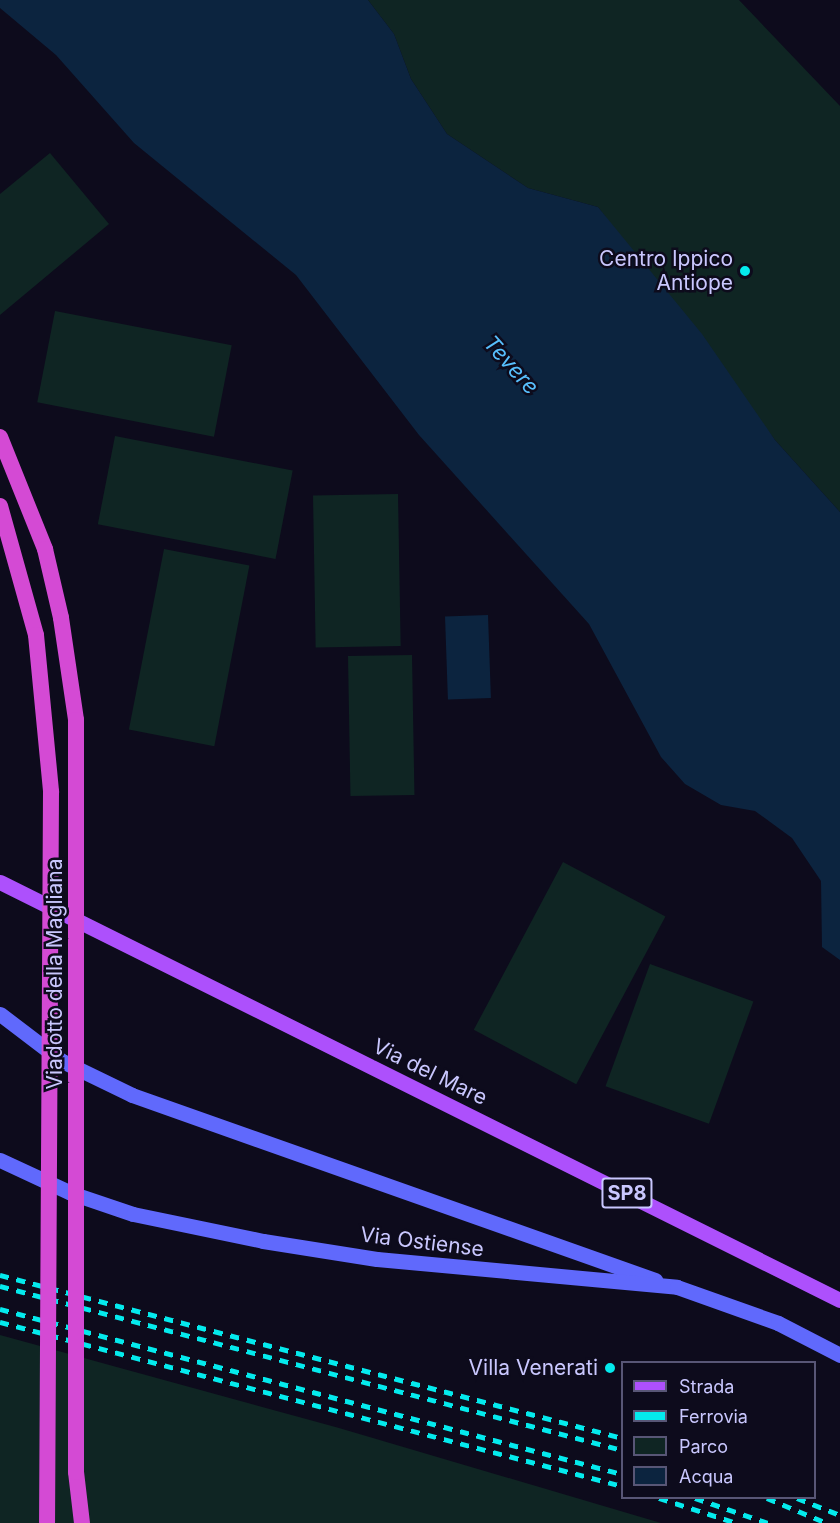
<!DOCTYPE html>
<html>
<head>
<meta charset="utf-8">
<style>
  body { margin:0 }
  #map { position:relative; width:840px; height:1523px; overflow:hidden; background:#0d0b1c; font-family:Inter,sans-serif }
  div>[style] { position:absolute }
  .green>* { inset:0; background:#0f2523; transform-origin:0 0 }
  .water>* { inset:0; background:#0c243f; transform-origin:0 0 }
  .secondary>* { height:15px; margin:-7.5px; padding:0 7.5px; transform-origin:7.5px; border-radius:7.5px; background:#6069fc }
  .primary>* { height:15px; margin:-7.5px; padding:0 7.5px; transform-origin:7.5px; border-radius:7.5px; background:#ad50fc }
  .trunk>* { height:16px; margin:-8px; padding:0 8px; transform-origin:8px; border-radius:8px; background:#d44ad4 }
  .rail>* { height:4.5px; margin-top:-2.25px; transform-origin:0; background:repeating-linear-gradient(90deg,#04eaed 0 9px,transparent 0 17px) }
  .trunk-bridge>* { height:16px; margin:-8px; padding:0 8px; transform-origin:8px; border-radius:8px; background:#d44ad4 }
  .dots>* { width:16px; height:16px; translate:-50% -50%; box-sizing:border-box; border:3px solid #0d0b1c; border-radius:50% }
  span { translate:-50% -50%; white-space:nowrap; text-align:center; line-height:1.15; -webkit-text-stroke:5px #0d0b1c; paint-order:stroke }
  .shield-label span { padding:2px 4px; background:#0d0b1c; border:2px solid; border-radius:4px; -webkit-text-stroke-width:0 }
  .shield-label { font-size:20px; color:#c9c7fe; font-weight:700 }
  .poi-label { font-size:21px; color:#c9c7fe }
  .right { translate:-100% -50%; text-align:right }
  .street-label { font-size:21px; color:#c9c7fe }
  .water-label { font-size:22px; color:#57befc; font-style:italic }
  .legend { position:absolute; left:621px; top:1361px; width:195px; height:138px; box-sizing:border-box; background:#0d0b1c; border:2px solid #585676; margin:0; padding:8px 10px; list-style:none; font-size:18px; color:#c9c7fe }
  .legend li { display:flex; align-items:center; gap:12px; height:30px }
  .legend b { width:30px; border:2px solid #585676 }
</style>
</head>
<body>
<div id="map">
  <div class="green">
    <div style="clip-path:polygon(368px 0,739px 0,840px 106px,840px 512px,775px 440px,598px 207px,528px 188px,447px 134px,411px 79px,394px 34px)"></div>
    <div style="clip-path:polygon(50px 153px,109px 224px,0 315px,0 194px)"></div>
    <div style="left:55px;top:311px;width:180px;height:93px;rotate:11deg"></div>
    <div style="left:115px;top:436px;width:181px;height:90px;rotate:11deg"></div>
    <div style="left:398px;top:494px;width:152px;height:85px;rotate:89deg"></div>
    <div style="left:164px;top:549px;width:87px;height:184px;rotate:11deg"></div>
    <div style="left:412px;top:655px;width:140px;height:64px;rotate:89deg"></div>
    <div style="left:563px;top:862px;width:116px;height:190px;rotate:28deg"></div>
    <div style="left:650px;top:964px;width:110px;height:130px;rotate:20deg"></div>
    <div style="clip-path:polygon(0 1335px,339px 1428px,661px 1523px,0 1523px)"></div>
  </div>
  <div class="water">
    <div style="clip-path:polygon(0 0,368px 0,394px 34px,411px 79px,447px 134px,528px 188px,598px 207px,702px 334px,775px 440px,840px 512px,840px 960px,822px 947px,821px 881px,792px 838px,755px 811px,721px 805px,685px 784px,661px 757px,589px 624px,419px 435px,296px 275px,134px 143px,56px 55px,0 8px)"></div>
    <div style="left:488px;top:615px;width:83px;height:43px;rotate:88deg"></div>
  </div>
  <div class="secondary">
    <div style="left:0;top:1014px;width:78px;rotate:37.2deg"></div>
    <div style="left:62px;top:1061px;width:78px;rotate:25.9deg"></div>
    <div style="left:132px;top:1095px;width:555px;rotate:19.48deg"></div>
    <div style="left:0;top:1160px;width:78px;rotate:24.9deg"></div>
    <div style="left:71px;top:1193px;width:65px;rotate:18.7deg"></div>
    <div style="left:133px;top:1214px;width:133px;rotate:11.7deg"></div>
    <div style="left:263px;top:1241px;width:115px;rotate:9deg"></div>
    <div style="left:377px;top:1259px;width:301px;rotate:5.3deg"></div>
    <div style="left:677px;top:1287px;width:107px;rotate:19.6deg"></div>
    <div style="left:778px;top:1323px;width:70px;rotate:27.3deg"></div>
  </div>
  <div class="primary">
    <div style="left:0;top:882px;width:938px;rotate:26.46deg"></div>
  </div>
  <div class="trunk">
    <div style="left:76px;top:1472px;width:51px;rotate:83.3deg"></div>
  </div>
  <div class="rail">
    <div style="left:0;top:1275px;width:643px;rotate:14.68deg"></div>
    <div style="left:0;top:1286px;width:643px;rotate:14.77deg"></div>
    <div style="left:0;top:1309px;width:644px;rotate:14.86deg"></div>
    <div style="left:0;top:1322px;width:643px;rotate:14.77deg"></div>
    <div style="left:659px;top:1498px;width:82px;rotate:17.8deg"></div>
    <div style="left:695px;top:1498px;width:77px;rotate:18.9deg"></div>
    <div style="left:767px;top:1498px;width:65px;rotate:22.6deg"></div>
    <div style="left:797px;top:1498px;width:46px;rotate:21.6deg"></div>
  </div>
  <div class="trunk-bridge">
    <div style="left:0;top:437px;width:121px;rotate:68.1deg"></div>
    <div style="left:45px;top:549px;width:71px;rotate:76.9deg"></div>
    <div style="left:61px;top:618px;width:103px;rotate:81.6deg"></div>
    <div style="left:76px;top:720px;width:752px;rotate:90deg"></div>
    <div style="left:0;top:506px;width:134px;rotate:74.4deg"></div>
    <div style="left:36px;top:635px;width:158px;rotate:84.5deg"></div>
    <div style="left:51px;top:792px;width:730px;rotate:90.31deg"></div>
  </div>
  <div class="dots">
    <div style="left:745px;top:271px;background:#04eaed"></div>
    <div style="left:610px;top:1368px;background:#04eaed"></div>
  </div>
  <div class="shield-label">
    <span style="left:627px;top:1193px">SP8</span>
  </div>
  <div class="poi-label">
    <span class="right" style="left:733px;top:271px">Centro Ippico<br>Antiope</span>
    <span class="right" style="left:598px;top:1368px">Villa Venerati</span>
  </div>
  <div class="street-label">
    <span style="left:55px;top:974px;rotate:-90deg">Viadotto della Magliana</span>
    <span style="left:430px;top:1072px;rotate:26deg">Via del Mare</span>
    <span style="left:422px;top:1242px;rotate:7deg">Via Ostiense</span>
  </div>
  <div class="water-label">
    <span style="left:511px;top:365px;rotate:48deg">Tevere</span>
  </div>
  <ul class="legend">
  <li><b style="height:8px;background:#ad50fc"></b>Strada</li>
  <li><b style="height:8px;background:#04eaed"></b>Ferrovia</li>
  <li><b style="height:16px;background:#0f2523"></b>Parco</li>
  <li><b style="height:16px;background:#0c243f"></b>Acqua</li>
  </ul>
</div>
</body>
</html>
